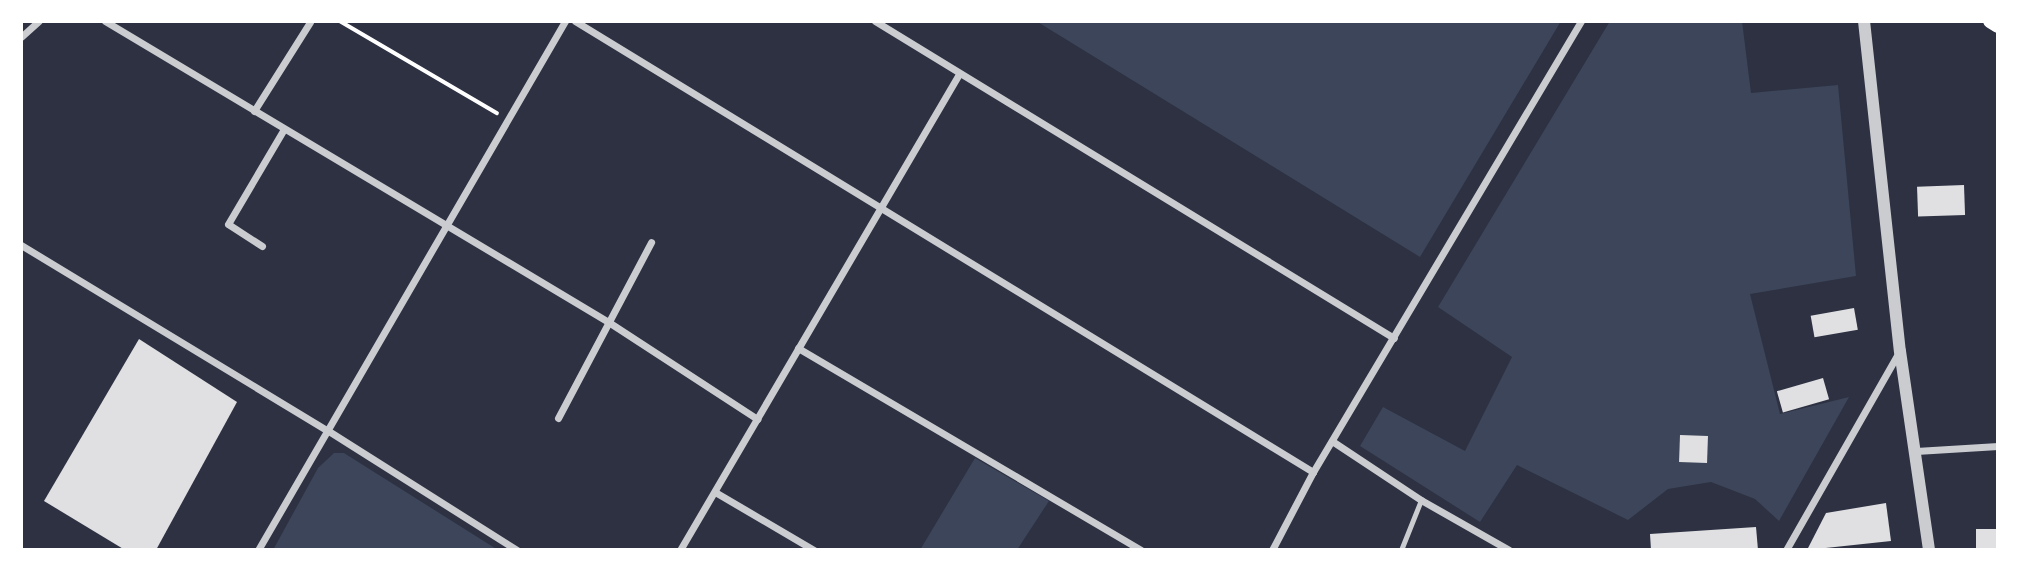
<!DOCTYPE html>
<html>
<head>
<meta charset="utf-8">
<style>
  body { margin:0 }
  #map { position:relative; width:2019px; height:571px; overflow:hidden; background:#2d3142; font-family:"Titillium Web",sans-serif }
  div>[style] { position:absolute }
  .green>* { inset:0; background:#3c4559 }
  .building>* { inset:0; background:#e0e0e3; transform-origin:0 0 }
  .path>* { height:3.5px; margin:-1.75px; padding:0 1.75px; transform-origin:1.75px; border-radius:1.75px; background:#fff }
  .service>* { height:5px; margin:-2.5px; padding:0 2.5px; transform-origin:2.5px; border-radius:2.5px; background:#caccd0 }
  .minor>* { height:7px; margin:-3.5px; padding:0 3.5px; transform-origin:3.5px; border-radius:3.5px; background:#caccd0 }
  .tertiary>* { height:12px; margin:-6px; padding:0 6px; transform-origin:6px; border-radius:6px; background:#caccd0 }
  .secondary>* { height:14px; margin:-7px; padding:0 7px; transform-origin:7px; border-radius:7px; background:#fff }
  span { translate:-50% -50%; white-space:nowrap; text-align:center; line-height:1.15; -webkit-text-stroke:7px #fff; paint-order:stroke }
  .frame { position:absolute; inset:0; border:23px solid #fff; pointer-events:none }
</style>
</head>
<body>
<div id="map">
  <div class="green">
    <div style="clip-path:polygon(1036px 21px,1561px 21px,1420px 257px)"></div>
    <div style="clip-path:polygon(1610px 21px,1742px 21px,1751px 93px,1838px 85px,1856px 276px,1750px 294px,1780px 414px,1849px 397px,1779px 521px,1755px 499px,1711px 482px,1668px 489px,1628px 520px,1517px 465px,1480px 522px,1360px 446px,1383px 407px,1465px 451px,1512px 357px,1438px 307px)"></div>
    <div style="clip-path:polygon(334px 453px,344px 453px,498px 550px,273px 550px,318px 468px)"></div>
    <div style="clip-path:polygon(975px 458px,1049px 501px,1017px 550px,920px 550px)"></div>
  </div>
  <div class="building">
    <div style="left:1964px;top:185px;width:30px;height:47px;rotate:88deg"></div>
    <div style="left:1854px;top:308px;width:22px;height:44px;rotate:80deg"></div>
    <div style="clip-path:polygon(139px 339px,237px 402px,156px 550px,125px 550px,44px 501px)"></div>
    <div style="left:1823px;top:378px;width:22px;height:48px;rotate:74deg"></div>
    <div style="left:1680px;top:435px;width:28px;height:27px;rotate:2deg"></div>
    <div style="clip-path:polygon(1886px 503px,1891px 541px,1807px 550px,1826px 513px)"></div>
    <div style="clip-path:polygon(1756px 527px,1758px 550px,1651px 550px,1650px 534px)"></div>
    <div style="left:1998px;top:529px;width:21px;height:22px;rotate:90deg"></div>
  </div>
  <div class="path">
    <div style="left:340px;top:21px;width:182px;rotate:30.4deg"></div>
  </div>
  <div class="service">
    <div style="left:1401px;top:550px;width:54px;rotate:-68.2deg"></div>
  </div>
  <div class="minor">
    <div style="left:105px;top:21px;width:588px;rotate:30.88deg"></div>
    <div style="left:610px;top:323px;width:176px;rotate:33.1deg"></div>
    <div style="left:575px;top:21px;width:865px;rotate:31.43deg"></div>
    <div style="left:875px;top:21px;width:608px;rotate:31.42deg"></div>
    <div style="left:21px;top:37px;width:24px;rotate:-42deg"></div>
    <div style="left:254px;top:111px;width:105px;rotate:-57.8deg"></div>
    <div style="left:21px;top:245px;width:358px;rotate:31.2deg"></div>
    <div style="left:327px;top:430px;width:225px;rotate:32.3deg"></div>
    <div style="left:262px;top:246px;width:40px;rotate:-147.1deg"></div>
    <div style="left:228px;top:224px;width:110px;rotate:-59.5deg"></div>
    <div style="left:798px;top:348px;width:398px;rotate:30.5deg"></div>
    <div style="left:558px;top:418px;width:199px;rotate:-62.1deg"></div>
    <div style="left:1332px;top:441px;width:107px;rotate:33.5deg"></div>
    <div style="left:1421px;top:500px;width:101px;rotate:29.6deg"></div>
    <div style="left:1916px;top:451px;width:82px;rotate:-3.5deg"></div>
    <div style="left:715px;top:492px;width:115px;rotate:30.4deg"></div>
    <div style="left:258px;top:550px;width:612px;rotate:-59.87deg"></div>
    <div style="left:680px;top:550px;width:552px;rotate:-59.62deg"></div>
    <div style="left:1272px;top:550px;width:88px;rotate:-62.3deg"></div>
    <div style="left:1313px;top:472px;width:525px;rotate:-59.28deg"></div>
    <div style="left:1786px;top:550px;width:228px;rotate:-60.3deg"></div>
  </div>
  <div class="tertiary">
    <div style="left:1864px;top:21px;width:332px;rotate:83.8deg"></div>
    <div style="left:1900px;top:351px;width:201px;rotate:81.7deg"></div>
  </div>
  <div class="secondary">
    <div style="left:1990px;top:21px;width:9px;rotate:32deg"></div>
  </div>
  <div class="frame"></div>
</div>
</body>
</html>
